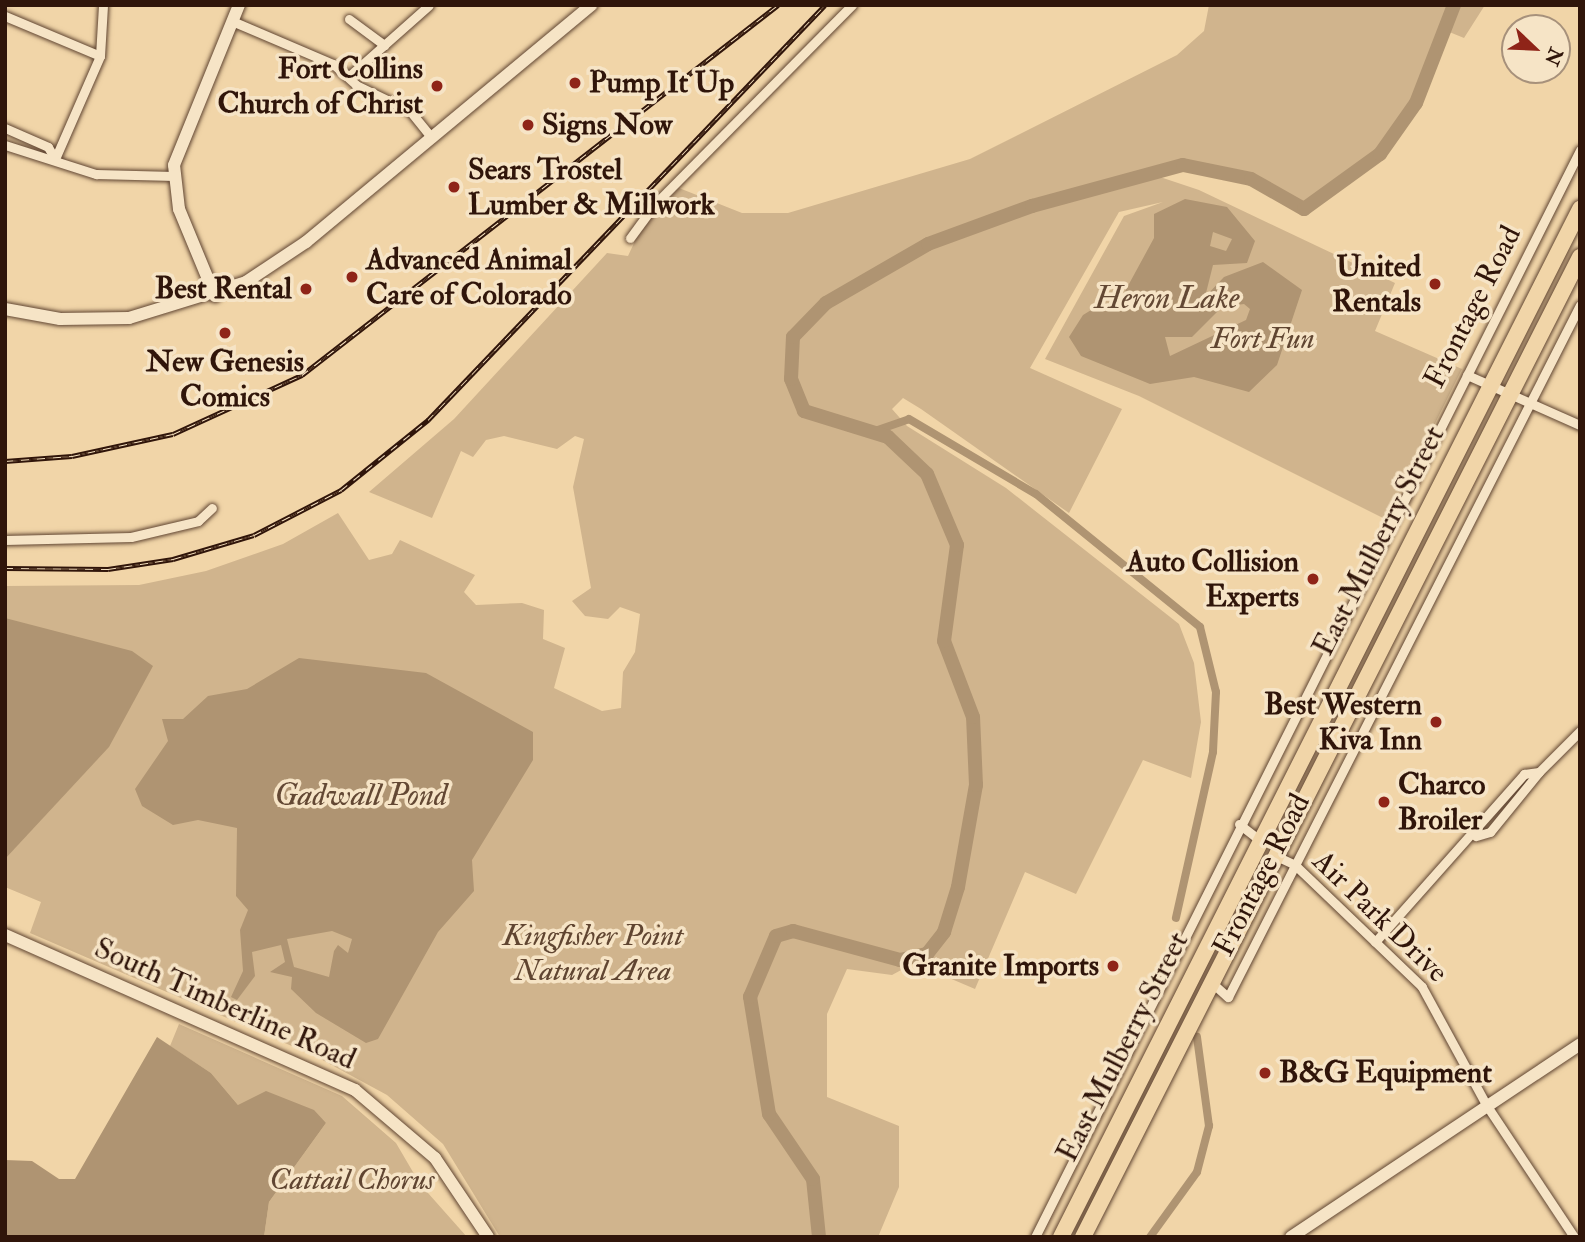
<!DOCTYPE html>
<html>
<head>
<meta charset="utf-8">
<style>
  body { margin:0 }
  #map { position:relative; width:1585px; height:1242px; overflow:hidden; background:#f1d5a8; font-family:"IM FELL Double Pica",serif }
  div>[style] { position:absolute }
  .green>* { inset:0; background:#d0b48d }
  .water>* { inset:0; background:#af9472 }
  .canal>* { height:8px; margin:-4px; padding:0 4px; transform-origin:4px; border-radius:4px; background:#af9472 }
  .river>* { height:14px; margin:-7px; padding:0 7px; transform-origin:7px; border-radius:7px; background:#af9472 }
  .roads { filter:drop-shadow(0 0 2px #604532) drop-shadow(0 0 2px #604532) }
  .street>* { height:9px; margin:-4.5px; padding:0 4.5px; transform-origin:4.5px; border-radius:4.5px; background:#f6e4c6 }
  .secondary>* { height:12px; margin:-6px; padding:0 6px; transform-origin:6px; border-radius:6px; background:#f6e4c6 }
  .highway>* { height:16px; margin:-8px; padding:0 8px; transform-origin:8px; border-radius:8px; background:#f1d5a8 }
  .rail>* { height:5px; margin-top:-2.5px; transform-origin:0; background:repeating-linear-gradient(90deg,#f6e4c6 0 8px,#30150a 0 16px); box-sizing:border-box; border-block:2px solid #30150a }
  .dots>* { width:19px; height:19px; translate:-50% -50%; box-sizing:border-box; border:4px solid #f6e4c6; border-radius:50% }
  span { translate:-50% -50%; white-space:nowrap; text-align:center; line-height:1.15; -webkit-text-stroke:7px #f6e4c6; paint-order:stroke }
  .poi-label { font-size:30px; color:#30150a; font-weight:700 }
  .right { translate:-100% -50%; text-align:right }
  .left { translate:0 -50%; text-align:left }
  .street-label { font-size:30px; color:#30150a }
  .park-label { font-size:30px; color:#604531; font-style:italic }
  .water-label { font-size:32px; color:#634834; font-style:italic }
  .frame { position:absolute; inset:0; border:7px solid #30150a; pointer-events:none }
  .north { position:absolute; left:1501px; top:14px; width:70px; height:70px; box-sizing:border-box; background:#f6e4c6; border:2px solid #a7917b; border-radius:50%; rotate:113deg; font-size:19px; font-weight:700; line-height:28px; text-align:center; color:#30150a }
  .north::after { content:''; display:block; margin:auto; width:24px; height:32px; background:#8f2418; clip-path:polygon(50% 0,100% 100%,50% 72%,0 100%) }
</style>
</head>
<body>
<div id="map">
  <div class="green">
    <div style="clip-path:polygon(1209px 5px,1485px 5px,1464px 38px,1442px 29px,1416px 103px,1380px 154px,1304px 209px,1251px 179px,1183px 165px,1151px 174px,1199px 190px,1395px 283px,1375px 331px,1462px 369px,1387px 520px,1139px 396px,1045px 359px,1124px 216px,1163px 202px,1119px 212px,1030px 368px,1122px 409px,1069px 513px,921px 409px,903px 398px,892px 409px,907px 426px,1006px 488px,1179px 624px,1194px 663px,1201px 722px,1191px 778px,1143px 760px,1076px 894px,1025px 872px,975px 989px,914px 963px,892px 975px,847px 969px,827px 1014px,827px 1097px,899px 1126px,899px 1187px,878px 1237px,500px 1237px,443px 1144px,387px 1095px,315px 1056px,30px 933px,41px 902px,5px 887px,5px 586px,139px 585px,206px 571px,283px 544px,338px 513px,369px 560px,392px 554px,400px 540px,475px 575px,464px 592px,476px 605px,522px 603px,544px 610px,543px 639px,565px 648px,554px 688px,602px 711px,621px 708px,623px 672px,635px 652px,640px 614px,620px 607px,608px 619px,585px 616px,572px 601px,591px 588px,573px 487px,584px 439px,575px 436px,557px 449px,504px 436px,486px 440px,473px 457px,461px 451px,432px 518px,369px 492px,454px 419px,607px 253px,628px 256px,641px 228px,679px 188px,742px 213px,788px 213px,970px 159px,1177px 55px,1204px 31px)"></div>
    <div style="clip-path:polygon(179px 1024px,342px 1096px,396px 1143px,420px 1184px,467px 1237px,264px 1237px,269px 1202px,326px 1123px,238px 1105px,211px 1073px,170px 1046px)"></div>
  </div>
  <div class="water">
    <div style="clip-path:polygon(evenodd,1185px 199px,1227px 207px,1255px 241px,1247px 263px,1213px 265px,1205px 297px,1224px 277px,1263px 262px,1302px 290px,1277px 365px,1249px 392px,1194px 377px,1150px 384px,1081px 356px,1069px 337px,1083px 315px,1101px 304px,1117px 306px,1154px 238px,1154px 214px,1185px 199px,1213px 232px,1232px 239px,1226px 251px,1210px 246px,1213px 232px,1185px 199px,1244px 304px,1250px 309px,1246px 320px,1170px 356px,1165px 337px,1192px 337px,1222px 307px,1244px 304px)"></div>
    <div style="clip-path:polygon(5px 618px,132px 651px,153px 666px,109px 747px,5px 859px)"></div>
    <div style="clip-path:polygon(evenodd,299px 658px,426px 673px,533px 732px,533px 760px,472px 860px,474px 891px,438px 932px,378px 1039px,366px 1043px,316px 1013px,291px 989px,292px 977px,270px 972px,285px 962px,281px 945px,252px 952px,255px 976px,237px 1000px,231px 997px,243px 971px,240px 930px,248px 910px,236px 896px,237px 828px,198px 820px,173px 825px,142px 806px,135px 789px,168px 741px,162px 719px,183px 719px,208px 696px,247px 689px,299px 658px,332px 931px,352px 939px,348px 953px,338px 945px,334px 951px,329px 977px,294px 967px,287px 939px,332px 931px)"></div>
    <div style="clip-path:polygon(157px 1037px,211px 1073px,238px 1105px,266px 1091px,314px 1110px,326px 1123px,269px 1202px,264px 1237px,5px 1237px,5px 1160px,32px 1161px,59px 1179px,75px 1179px)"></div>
  </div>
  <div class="canal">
    <div style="left:872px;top:432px;width:39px;rotate:-19deg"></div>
    <div style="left:909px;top:419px;width:147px;rotate:30.6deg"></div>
    <div style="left:1036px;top:494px;width:211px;rotate:39deg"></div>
    <div style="left:1200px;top:627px;width:67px;rotate:76.2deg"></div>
    <div style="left:1216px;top:692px;width:60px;rotate:92.9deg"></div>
    <div style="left:1213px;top:752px;width:170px;rotate:102.6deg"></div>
    <div style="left:1150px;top:1237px;width:80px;rotate:-54.1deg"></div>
    <div style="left:1197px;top:1172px;width:48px;rotate:-75.4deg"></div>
    <div style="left:1209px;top:1126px;width:90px;rotate:-97.7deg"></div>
  </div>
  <div class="river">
    <div style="left:819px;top:1237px;width:58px;rotate:-95.9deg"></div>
    <div style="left:813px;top:1179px;width:78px;rotate:-124.1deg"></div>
    <div style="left:769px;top:1114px;width:119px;rotate:-99.2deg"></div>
    <div style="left:750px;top:997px;width:66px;rotate:-66.9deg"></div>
    <div style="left:776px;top:936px;width:18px;rotate:-16deg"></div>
    <div style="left:793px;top:931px;width:111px;rotate:15.2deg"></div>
    <div style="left:900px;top:960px;width:28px;rotate:-13deg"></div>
    <div style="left:927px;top:954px;width:28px;rotate:-52deg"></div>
    <div style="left:944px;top:932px;width:47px;rotate:-72.7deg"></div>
    <div style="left:958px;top:887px;width:104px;rotate:-80deg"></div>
    <div style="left:976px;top:785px;width:68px;rotate:-92.5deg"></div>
    <div style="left:973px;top:717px;width:81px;rotate:-110.9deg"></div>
    <div style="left:944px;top:641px;width:97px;rotate:-82.3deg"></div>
    <div style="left:957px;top:545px;width:77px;rotate:-112.9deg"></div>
    <div style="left:927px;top:474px;width:54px;rotate:-136.5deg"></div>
    <div style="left:888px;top:437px;width:88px;rotate:-162.8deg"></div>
    <div style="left:804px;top:411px;width:35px;rotate:-112deg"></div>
    <div style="left:791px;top:379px;width:42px;rotate:-87.3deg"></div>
    <div style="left:793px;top:337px;width:47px;rotate:-45.9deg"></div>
    <div style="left:826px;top:303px;width:118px;rotate:-30deg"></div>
    <div style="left:928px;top:244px;width:111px;rotate:-20.1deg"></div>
    <div style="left:1032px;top:206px;width:156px;rotate:-15.2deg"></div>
    <div style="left:1183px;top:165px;width:69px;rotate:11.6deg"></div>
    <div style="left:1251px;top:179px;width:61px;rotate:29.5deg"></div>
    <div style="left:1304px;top:209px;width:94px;rotate:-35.9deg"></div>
    <div style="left:1380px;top:154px;width:62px;rotate:-54.8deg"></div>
    <div style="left:1416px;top:103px;width:105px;rotate:-68.8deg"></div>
  </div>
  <div class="roads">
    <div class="street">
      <div style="left:5px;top:16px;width:103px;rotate:22.8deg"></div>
      <div style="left:349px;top:19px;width:44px;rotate:36.6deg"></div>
      <div style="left:232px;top:21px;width:110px;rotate:23.1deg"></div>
      <div style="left:333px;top:64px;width:31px;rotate:42deg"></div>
      <div style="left:356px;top:85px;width:60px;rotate:25.7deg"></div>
      <div style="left:410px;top:111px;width:33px;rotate:51deg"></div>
      <div style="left:348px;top:77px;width:108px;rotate:-41.6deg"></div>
      <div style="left:5px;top:128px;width:47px;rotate:23.8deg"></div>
      <div style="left:48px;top:147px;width:14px;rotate:60deg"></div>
      <div style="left:5px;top:145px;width:96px;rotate:17.7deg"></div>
      <div style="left:96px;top:174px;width:78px;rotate:1.5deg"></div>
      <div style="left:55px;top:159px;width:112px;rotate:-66.4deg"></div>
      <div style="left:100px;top:56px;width:51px;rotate:-86.6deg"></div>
      <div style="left:630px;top:238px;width:42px;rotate:-53.7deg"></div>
      <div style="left:655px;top:204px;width:280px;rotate:-45.3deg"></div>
      <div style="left:1467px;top:375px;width:124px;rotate:23.9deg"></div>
      <div style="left:5px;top:540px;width:126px;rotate:-1.4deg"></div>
      <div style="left:131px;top:537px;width:69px;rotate:-13.4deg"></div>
      <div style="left:198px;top:521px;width:19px;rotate:-43deg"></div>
      <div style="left:1539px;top:772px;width:58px;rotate:-45deg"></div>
      <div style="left:1239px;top:824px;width:24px;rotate:38deg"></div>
      <div style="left:1274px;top:855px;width:23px;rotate:25deg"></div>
      <div style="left:1295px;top:865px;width:176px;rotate:43.8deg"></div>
      <div style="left:1422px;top:987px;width:136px;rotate:61.4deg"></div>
      <div style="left:1487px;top:1106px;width:157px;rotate:56.4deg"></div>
      <div style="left:1375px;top:942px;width:225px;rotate:-48.4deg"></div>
      <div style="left:1524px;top:774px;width:15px;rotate:-8deg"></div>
      <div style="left:1539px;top:772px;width:77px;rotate:129.2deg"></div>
      <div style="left:1490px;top:832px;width:15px;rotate:164deg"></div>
      <div style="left:1210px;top:981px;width:24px;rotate:42deg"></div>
      <div style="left:1228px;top:997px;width:776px;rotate:-63.04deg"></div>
      <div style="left:1035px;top:1237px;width:1216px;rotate:-63.37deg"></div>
    </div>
    <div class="secondary">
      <div style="left:215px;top:296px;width:94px;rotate:-112.5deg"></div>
      <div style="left:179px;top:209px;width:44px;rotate:-96.5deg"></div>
      <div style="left:174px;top:165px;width:173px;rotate:-67.9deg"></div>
      <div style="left:5px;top:309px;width:56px;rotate:10.3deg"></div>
      <div style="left:60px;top:319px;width:69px;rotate:-0.8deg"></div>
      <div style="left:129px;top:318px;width:122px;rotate:-17.1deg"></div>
      <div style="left:246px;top:282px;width:72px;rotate:-33.7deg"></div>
      <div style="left:306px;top:242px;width:371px;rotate:-39.7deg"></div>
      <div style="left:5px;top:935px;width:383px;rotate:23.9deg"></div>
      <div style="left:355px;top:1090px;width:105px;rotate:40.4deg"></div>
      <div style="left:435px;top:1158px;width:95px;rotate:56.1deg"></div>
      <div style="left:1291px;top:1237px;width:348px;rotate:-33.7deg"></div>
    </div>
    <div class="highway">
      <div style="left:1061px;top:1237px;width:1152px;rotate:-63.21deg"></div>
      <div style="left:1083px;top:1237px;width:1099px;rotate:-63.11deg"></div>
    </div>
  </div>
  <div class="rail">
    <div style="left:5px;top:461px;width:67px;rotate:-4.3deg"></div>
    <div style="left:72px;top:456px;width:103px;rotate:-12.3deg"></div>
    <div style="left:173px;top:434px;width:142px;rotate:-24.6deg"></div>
    <div style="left:302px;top:375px;width:603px;rotate:-37.86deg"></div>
    <div style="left:5px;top:568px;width:103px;rotate:0.6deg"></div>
    <div style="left:108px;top:569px;width:66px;rotate:-8.7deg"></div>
    <div style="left:173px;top:559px;width:84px;rotate:-16.5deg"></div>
    <div style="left:254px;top:535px;width:98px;rotate:-27.3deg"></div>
    <div style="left:341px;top:490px;width:112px;rotate:-38.8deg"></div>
    <div style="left:428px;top:420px;width:574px;rotate:-46.27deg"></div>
  </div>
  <div class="dots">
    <div style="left:575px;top:83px;background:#8f2418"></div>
    <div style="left:437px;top:86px;background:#8f2418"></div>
    <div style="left:528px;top:125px;background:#8f2418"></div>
    <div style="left:454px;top:187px;background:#8f2418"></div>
    <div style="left:352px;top:277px;background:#8f2418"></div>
    <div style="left:1435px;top:284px;background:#8f2418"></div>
    <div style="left:306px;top:289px;background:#8f2418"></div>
    <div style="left:225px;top:333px;background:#8f2418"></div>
    <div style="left:1313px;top:579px;background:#8f2418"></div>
    <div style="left:1436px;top:722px;background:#8f2418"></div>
    <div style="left:1384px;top:802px;background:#8f2418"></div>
    <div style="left:1113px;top:966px;background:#8f2418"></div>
    <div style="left:1265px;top:1073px;background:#8f2418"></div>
  </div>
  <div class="poi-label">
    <span class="right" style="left:423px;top:86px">Fort Collins<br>Church of Christ</span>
    <span class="left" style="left:589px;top:83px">Pump It Up</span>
    <span class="left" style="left:542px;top:125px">Signs Now</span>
    <span class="left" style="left:468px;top:187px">Sears Trostel<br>Lumber &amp; Millwork</span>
    <span class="left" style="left:366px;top:277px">Advanced Animal<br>Care of Colorado</span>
    <span class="right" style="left:1421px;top:284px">United<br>Rentals</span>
    <span class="right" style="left:292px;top:289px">Best Rental</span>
    <span style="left:225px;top:379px">New Genesis<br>Comics</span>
    <span class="right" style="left:1299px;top:579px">Auto Collision<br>Experts</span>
    <span class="right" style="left:1422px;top:722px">Best Western<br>Kiva Inn</span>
    <span class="left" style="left:1398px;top:802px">Charco<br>Broiler</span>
    <span class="right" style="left:1099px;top:966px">Granite Imports</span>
    <span class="left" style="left:1279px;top:1073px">B&amp;G Equipment</span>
  </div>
  <div class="street-label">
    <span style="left:1473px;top:307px;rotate:-63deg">Frontage Road</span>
    <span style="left:1379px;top:541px;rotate:-63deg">East Mulberry Street</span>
    <span style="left:1262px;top:875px;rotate:-63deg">Frontage Road</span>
    <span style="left:1380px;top:917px;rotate:44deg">Air Park Drive</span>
    <span style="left:225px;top:1004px;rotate:24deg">South Timberline Road</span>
    <span style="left:1123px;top:1047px;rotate:-63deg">East Mulberry Street</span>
  </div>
  <div class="park-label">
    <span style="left:1263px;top:339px">Fort Fun</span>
    <span style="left:593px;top:953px">Kingfisher Point<br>Natural Area</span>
    <span style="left:352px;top:1180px">Cattail Chorus</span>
  </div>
  <div class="water-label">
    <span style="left:1167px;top:298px">Heron Lake</span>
    <span style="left:361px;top:795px">Gadwall Pond</span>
  </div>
  <div class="frame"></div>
  <div class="north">N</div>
</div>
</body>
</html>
